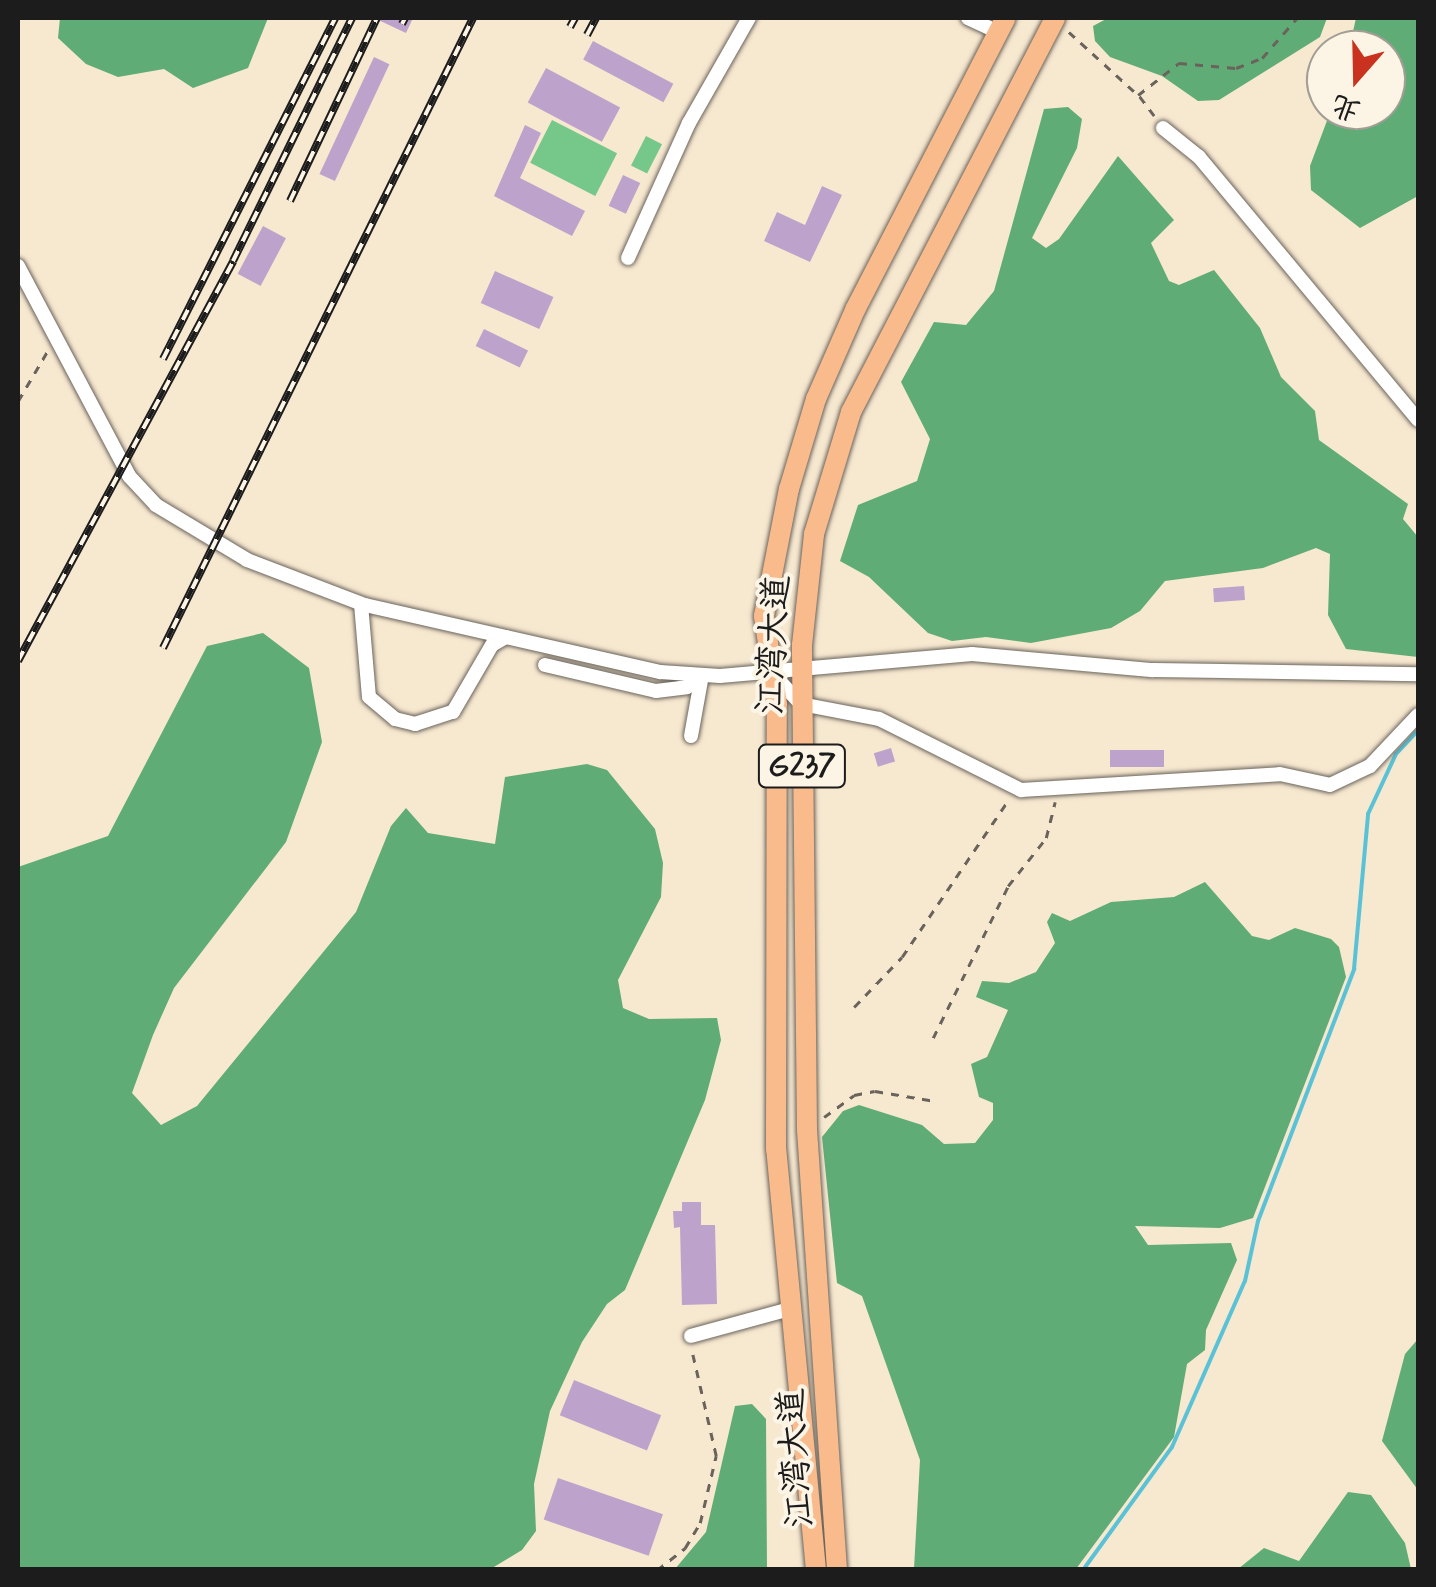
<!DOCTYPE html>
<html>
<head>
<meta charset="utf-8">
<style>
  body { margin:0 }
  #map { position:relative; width:1436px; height:1587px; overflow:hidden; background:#f7e8d0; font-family:Mynerve,"LXGW WenKai TC",sans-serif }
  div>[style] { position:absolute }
  .green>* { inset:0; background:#75c78a; transform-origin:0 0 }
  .forest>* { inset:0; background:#60ac76 }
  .stream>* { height:4px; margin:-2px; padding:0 2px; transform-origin:2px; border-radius:2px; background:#59c2d6 }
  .building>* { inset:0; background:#bda3cb; transform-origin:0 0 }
  .path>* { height:2.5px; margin-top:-1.25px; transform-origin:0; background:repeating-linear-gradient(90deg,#69635b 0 8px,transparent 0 16px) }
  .roads { filter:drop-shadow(0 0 2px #69635b) drop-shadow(0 0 2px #69635b) }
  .minor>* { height:14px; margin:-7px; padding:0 7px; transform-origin:7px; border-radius:7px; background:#fff }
  .highway>* { height:20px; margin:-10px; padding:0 10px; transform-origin:10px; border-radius:10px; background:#fabb8c }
  .rail>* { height:8px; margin-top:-4px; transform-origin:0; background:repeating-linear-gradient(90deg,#fcf5e5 0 11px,#1c1c1c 0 22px); box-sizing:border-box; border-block:2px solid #1c1c1c }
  span { translate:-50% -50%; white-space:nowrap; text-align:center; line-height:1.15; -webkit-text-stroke:8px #fcf5e5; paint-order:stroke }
  .shield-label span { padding:2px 8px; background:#fcf5e5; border:2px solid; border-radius:8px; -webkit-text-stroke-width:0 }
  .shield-label { font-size:32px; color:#1c1c1c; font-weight:700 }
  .street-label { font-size:35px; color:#1c1c1c }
  .frame { position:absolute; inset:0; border:20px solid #1c1c1c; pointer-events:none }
  .north { position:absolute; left:1306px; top:30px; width:100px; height:100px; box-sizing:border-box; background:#fcf5e5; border:2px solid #a29e95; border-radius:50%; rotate:200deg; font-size:28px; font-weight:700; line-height:40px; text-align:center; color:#1c1c1c }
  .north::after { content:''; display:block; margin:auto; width:35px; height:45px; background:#c8321e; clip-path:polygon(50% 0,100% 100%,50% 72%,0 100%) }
</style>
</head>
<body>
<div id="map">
  <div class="green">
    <div style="left:552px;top:120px;width:73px;height:48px;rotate:27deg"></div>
    <div style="left:646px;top:136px;width:18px;height:33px;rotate:27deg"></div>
  </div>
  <div class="forest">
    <div style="clip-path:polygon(60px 18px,268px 18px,248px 68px,193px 88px,164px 69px,118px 77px,86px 64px,58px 38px)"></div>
    <div style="clip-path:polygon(1108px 18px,1327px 18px,1320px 37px,1219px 100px,1198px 101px,1162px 76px,1110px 57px,1095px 41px,1093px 26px)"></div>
    <div style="clip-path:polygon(1356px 18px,1418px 18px,1418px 196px,1360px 228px,1311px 190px,1310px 166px,1331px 110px,1386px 110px,1386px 50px,1349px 50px)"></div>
    <div style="clip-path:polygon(1068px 107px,1082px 119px,1077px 148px,1032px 238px,1046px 248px,1059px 239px,1118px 156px,1174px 220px,1151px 243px,1169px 281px,1179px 285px,1214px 270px,1260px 328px,1281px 377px,1315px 411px,1319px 440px,1408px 504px,1403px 519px,1418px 537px,1418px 657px,1346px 649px,1328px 615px,1330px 554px,1316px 548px,1263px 568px,1165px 581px,1140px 611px,1111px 628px,1031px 643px,986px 637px,952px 641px,928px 633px,869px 577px,840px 561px,858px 505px,917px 481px,930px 439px,901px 382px,934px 322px,966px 325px,994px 291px,1044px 109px)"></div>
    <div style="clip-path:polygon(263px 633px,309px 668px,322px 742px,286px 842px,174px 988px,153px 1035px,132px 1093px,161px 1125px,197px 1106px,356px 912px,391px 826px,406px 808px,428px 833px,495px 844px,505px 777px,587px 764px,607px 770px,655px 829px,663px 863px,661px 897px,618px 980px,623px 1008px,649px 1019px,717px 1018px,721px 1040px,705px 1100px,625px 1290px,607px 1304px,582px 1342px,550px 1411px,534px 1484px,536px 1531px,522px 1550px,489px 1570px,18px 1569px,18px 867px,108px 836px,207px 646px)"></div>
    <div style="clip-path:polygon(1205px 882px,1252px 936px,1269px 940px,1295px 928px,1331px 939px,1339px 947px,1346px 977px,1253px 1218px,1220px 1228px,1135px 1226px,1148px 1245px,1231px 1243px,1237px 1260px,1206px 1330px,1205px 1350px,1187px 1364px,1174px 1437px,1076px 1569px,914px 1569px,920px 1460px,862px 1296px,837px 1283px,822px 1137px,843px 1111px,859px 1105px,922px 1125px,944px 1144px,975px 1143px,993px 1120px,993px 1103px,979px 1097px,971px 1064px,987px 1057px,1008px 1010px,976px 997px,982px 981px,1009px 983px,1036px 972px,1055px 943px,1047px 922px,1052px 913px,1070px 921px,1111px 902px,1174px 897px)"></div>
    <div style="clip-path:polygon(1418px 1339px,1418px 1490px,1382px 1441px,1405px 1354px)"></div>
    <div style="clip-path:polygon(752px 1404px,766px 1419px,767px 1569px,675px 1569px,706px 1532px,735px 1406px)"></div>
    <div style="clip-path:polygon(1348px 1492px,1371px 1495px,1405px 1543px,1411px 1569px,1238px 1569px,1264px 1548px,1299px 1561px)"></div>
  </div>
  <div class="stream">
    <div style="left:1083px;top:1570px;width:152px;rotate:-54.1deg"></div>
    <div style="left:1172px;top:1447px;width:181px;rotate:-66.3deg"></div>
    <div style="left:1245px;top:1281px;width:61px;rotate:-77.8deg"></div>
    <div style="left:1258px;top:1221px;width:270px;rotate:-69.1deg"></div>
    <div style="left:1354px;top:969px;width:156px;rotate:-84.8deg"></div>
    <div style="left:1368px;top:814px;width:66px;rotate:-65deg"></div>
    <div style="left:1396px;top:754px;width:33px;rotate:-47deg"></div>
  </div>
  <div class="building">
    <div style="clip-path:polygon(374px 18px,413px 18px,406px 33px)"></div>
    <div style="left:593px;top:41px;width:91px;height:21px;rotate:28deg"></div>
    <div style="left:374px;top:57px;width:17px;height:129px;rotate:25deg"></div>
    <div style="left:546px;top:68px;width:84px;height:39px;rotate:28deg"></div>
    <div style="clip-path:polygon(525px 125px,541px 133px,520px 178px,585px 211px,572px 236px,494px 196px)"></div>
    <div style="left:623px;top:175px;width:19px;height:34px;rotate:25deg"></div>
    <div style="clip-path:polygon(822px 186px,842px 195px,810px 262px,764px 241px,777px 212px,805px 225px)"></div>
    <div style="left:263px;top:226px;width:26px;height:54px;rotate:28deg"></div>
    <div style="left:495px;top:271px;width:64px;height:35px;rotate:24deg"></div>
    <div style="left:484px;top:329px;width:49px;height:19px;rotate:26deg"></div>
    <div style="left:1244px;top:586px;width:14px;height:31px;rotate:86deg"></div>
    <div style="left:891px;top:748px;width:14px;height:18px;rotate:73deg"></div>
    <div style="left:1110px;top:750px;width:54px;height:17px"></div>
    <div style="clip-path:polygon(682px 1202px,701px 1202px,701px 1225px,715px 1225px,717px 1304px,682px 1305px,680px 1227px,674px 1228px,673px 1211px,682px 1211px)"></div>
    <div style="left:574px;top:1380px;width:94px;height:38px;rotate:22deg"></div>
    <div style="left:558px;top:1478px;width:111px;height:44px;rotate:19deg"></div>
  </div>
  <div class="path">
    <div style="left:1069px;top:32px;width:92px;rotate:42.4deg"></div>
    <div style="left:1154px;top:116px;width:26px;rotate:-127deg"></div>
    <div style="left:1138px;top:95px;width:52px;rotate:-38deg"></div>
    <div style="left:1179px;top:63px;width:57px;rotate:5deg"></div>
    <div style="left:1236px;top:68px;width:28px;rotate:-21deg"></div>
    <div style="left:1262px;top:58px;width:53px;rotate:-48.8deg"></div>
    <div style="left:18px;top:401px;width:57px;rotate:-59.4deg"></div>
    <div style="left:854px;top:1007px;width:69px;rotate:-46.2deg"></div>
    <div style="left:902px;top:957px;width:187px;rotate:-55.9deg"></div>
    <div style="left:933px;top:1038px;width:169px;rotate:-63.7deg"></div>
    <div style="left:1008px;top:886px;width:61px;rotate:-51.6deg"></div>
    <div style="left:1046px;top:838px;width:37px;rotate:-76deg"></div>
    <div style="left:824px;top:1117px;width:37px;rotate:-36deg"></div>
    <div style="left:854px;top:1095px;width:21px;rotate:-11deg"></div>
    <div style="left:875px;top:1091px;width:61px;rotate:9.5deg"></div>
    <div style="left:657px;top:1570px;width:36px;rotate:-38deg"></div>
    <div style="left:685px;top:1548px;width:29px;rotate:-59deg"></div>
    <div style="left:700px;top:1523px;width:69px;rotate:-76.6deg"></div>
    <div style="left:716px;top:1456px;width:107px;rotate:-103deg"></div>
  </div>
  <div class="roads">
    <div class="minor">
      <div style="left:968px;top:18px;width:33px;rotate:25deg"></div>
      <div style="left:1163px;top:128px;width:46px;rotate:38.9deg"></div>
      <div style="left:1199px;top:157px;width:342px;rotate:50.2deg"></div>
      <div style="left:628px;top:258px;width:148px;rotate:-65.7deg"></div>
      <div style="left:689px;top:123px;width:121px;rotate:-60.3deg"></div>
      <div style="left:18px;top:266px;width:238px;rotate:62.1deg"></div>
      <div style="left:129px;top:476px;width:40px;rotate:47deg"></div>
      <div style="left:156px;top:505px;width:106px;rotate:31.1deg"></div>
      <div style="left:247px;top:560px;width:126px;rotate:20.9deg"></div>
      <div style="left:365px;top:605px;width:303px;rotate:12.8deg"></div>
      <div style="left:660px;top:672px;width:60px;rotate:3.8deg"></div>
      <div style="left:720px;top:676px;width:253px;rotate:-5deg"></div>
      <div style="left:972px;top:654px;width:182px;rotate:5.1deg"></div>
      <div style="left:1153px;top:670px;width:265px;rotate:0.9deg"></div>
      <div style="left:361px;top:604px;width:93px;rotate:85.1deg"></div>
      <div style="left:369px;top:697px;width:34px;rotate:40deg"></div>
      <div style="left:395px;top:719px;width:21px;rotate:14deg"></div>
      <div style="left:415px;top:724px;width:40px;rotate:-18deg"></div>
      <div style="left:453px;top:712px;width:78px;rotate:-59.8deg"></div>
      <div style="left:492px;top:645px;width:16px;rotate:-30deg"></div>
      <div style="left:545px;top:665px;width:114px;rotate:13.2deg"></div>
      <div style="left:656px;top:691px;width:31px;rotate:-7deg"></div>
      <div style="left:687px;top:687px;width:19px;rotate:-39deg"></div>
      <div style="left:773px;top:674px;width:41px;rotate:47deg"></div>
      <div style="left:801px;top:704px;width:79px;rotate:10.9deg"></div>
      <div style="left:879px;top:719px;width:159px;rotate:26.6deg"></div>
      <div style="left:1021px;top:790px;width:259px;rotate:-3.5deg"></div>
      <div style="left:1280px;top:774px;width:51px;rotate:12.4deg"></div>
      <div style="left:1330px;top:785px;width:44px;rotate:-25.4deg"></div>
      <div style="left:1370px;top:766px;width:70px;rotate:-46.7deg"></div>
      <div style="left:691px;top:736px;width:62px;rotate:-79.8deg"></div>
      <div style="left:691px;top:1336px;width:103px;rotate:-15.3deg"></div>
    </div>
    <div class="highway">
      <div style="left:816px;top:1570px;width:423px;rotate:-95.4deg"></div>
      <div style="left:776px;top:1149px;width:445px;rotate:-89.9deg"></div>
      <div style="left:777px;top:704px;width:89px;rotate:-98.4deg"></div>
      <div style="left:764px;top:616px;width:129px;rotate:-78.9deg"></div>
      <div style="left:789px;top:489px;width:94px;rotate:-73.3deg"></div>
      <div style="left:816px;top:399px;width:99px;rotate:-66.3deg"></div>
      <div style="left:856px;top:308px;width:326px;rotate:-62.7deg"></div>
      <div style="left:837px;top:1570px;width:441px;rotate:-93.9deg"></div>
      <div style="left:807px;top:1130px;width:485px;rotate:-90.6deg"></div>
      <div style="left:802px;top:645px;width:112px;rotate:-83.8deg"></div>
      <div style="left:814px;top:534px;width:127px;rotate:-73.1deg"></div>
      <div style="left:851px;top:412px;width:444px;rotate:-62.6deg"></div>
    </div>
  </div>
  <div class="rail">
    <div style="left:402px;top:24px;width:7px;rotate:-63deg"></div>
    <div style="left:570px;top:27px;width:10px;rotate:-61deg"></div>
    <div style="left:587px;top:35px;width:19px;rotate:-62deg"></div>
    <div style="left:290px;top:201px;width:203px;rotate:-64.6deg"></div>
    <div style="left:163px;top:359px;width:382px;rotate:-63.2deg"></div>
    <div style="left:163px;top:648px;width:702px;rotate:-63.8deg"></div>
    <div style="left:18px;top:661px;width:454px;rotate:-61.7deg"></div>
    <div style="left:233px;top:261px;width:271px;rotate:-63.9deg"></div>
  </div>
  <div class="shield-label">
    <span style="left:802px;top:766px">G237</span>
  </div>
  <div class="street-label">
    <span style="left:774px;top:645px;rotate:-87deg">江湾大道</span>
    <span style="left:796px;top:1458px;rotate:-94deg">江湾大道</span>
  </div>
  <div class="frame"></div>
  <div class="north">北</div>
</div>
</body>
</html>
